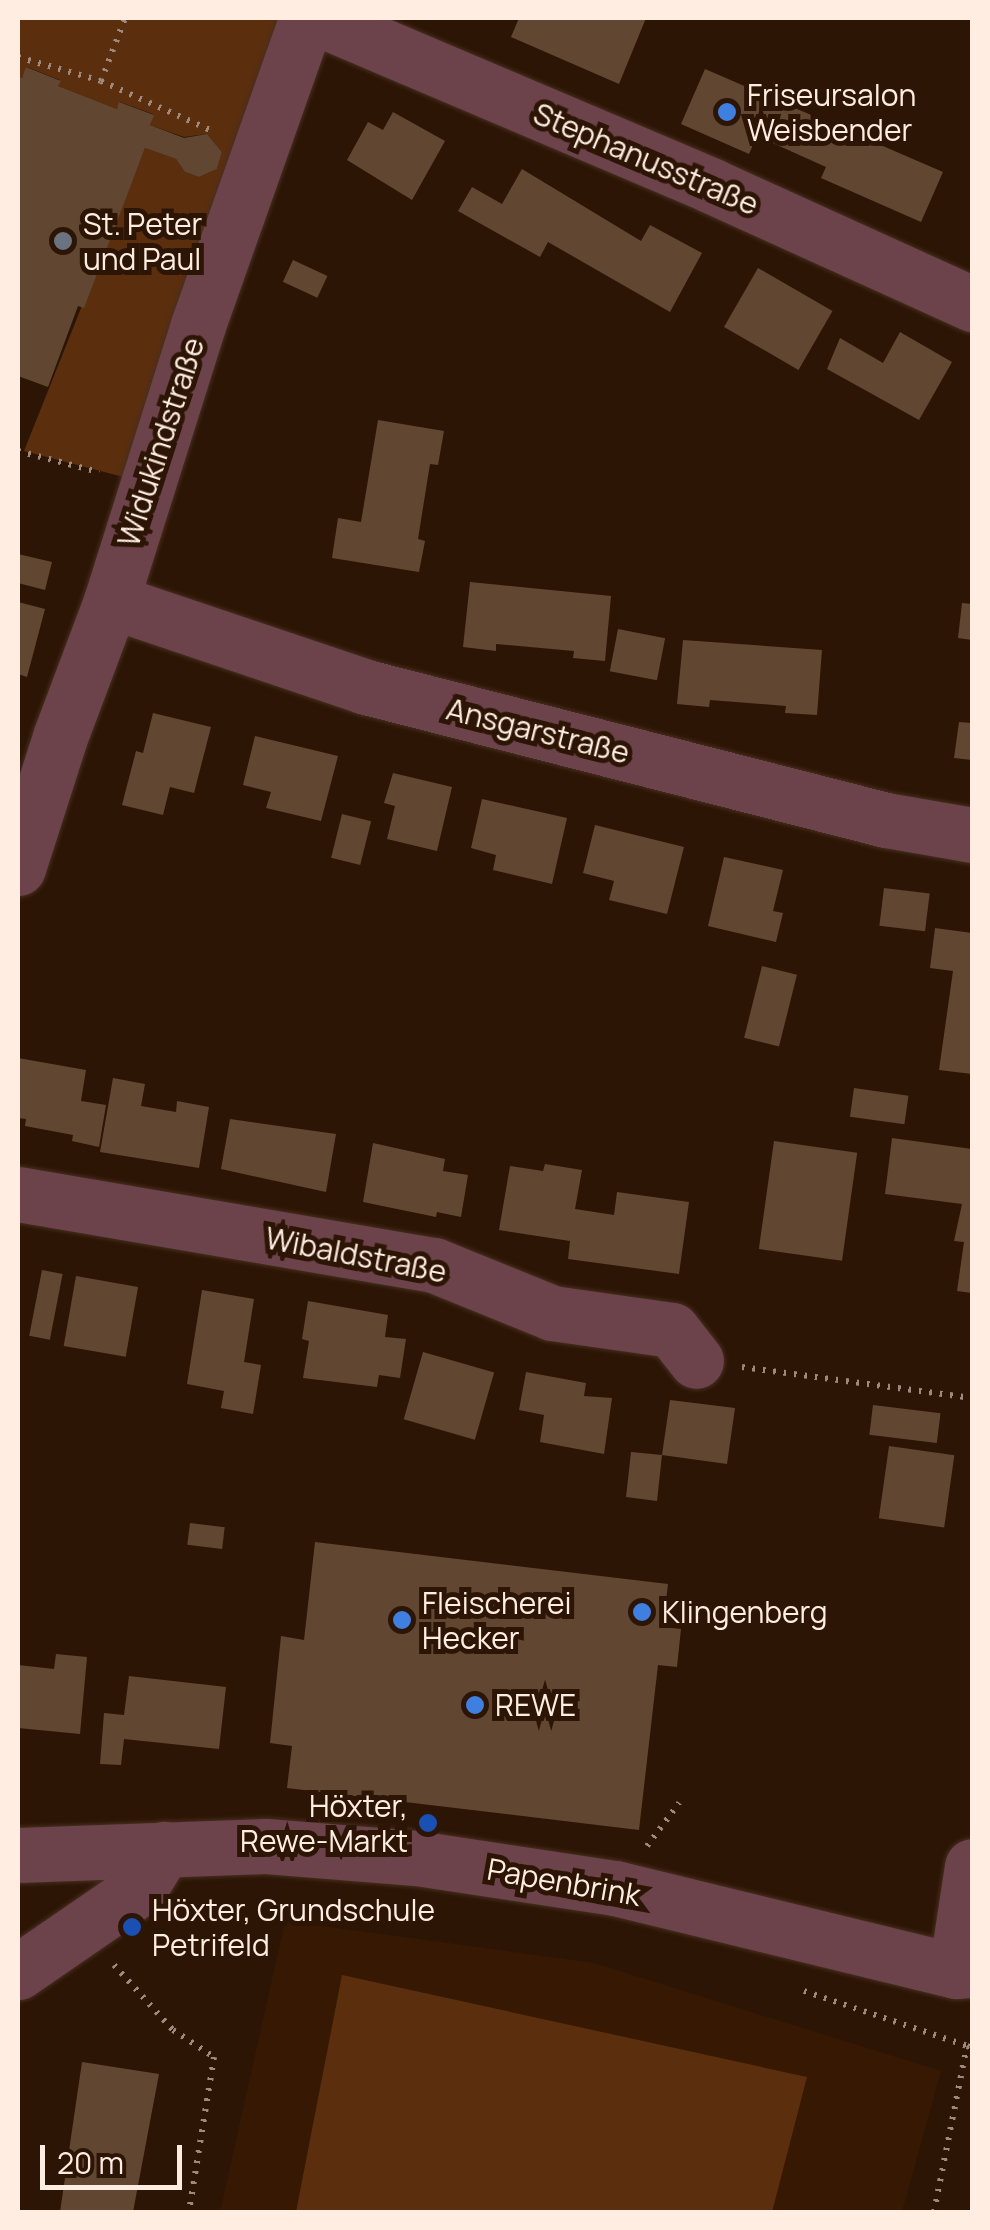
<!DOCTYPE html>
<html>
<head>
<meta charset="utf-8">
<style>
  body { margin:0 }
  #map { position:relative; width:990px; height:2230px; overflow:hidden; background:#2d1505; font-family:Manrope,sans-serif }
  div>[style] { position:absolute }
  .built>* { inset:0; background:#371903 }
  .green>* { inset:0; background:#5b2f0e }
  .building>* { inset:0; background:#614732; transform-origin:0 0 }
  .path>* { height:6px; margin-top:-3px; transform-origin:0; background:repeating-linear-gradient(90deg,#9e897c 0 2.5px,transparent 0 10.5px) }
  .roads { filter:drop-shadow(0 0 2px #462f20) drop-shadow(0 0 2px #462f20) }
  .street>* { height:55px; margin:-27.5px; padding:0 27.5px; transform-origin:27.5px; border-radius:27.5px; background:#6c434b }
  .dots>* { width:28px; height:28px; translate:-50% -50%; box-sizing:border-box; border:5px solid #2d1505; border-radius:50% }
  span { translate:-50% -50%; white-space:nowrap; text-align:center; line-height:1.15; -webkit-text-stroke:10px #2d1505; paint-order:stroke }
  .poi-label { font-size:30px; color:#ffede2 }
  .left { translate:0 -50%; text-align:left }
  .right { translate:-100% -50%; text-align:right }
  .street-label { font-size:30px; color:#ffede2 }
  .frame { position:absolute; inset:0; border:20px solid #ffede2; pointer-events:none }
  .scale { position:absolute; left:40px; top:2145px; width:142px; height:45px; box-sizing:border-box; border:5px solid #ffede2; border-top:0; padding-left:12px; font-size:30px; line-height:35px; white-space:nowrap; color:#ffede2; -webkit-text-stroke:8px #2d1505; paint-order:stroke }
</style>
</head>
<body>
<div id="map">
  <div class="built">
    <div style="clip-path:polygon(285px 1921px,594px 1963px,941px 2071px,902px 2212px,220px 2212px)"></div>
  </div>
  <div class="green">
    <div style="clip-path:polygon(18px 18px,278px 18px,131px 479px,24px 451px,145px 148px,176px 159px,185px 172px,199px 177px,217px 169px,222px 152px,207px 134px,184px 137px,150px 125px,153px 114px,120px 102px,117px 109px,58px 86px,60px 80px,27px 67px,22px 78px,18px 76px)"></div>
    <div style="clip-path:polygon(342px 1975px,807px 2077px,772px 2212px,296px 2212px)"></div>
  </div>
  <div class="building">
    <div style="clip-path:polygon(519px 18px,646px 18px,619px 84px,511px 37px)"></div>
    <div style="clip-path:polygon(26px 67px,61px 81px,58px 86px,117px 109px,119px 102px,154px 115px,150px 125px,184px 138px,207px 134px,222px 152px,217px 169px,199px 177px,185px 172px,176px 159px,145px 148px,84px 308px,78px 306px,48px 387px,18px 376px,18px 76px,22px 78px)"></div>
    <div style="clip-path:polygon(705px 69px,943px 172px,921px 222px,821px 178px,826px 167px,757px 136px,749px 154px,681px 124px)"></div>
    <div style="clip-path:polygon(393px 112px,445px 141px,412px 200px,347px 160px,368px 122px,383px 130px)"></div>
    <div style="clip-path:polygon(522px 169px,641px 241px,650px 225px,702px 253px,670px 312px,548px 242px,540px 257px,458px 211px,472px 187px,502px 204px)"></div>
    <div style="left:293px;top:260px;width:38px;height:24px;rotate:25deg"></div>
    <div style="left:758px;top:268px;width:86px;height:68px;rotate:30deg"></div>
    <div style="clip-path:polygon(900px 332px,952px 362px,919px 420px,827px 369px,840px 338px,883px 363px)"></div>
    <div style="clip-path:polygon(378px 420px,444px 431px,438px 465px,430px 464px,418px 539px,425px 541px,419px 572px,332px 558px,338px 518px,361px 522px)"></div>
    <div style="clip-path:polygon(18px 554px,52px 562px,45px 590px,18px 583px)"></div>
    <div style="clip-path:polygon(470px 582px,611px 596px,605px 661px,573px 658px,574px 651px,496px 644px,496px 651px,463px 647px)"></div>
    <div style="clip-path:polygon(18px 602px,45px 609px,27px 677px,18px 674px)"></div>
    <div style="clip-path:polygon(962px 603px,972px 604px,972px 640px,958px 638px)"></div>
    <div style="left:618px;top:629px;width:48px;height:43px;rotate:11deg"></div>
    <div style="clip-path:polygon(683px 640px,822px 650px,817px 715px,785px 713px,786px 706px,710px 700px,709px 707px,677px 704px)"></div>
    <div style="clip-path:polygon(153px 713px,211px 727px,194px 793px,170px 787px,163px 815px,122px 805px,136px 751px,143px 753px)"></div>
    <div style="clip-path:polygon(959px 722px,972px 723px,972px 760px,954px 758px)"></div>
    <div style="clip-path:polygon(255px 736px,338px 756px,321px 821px,266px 808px,271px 792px,243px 785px)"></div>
    <div style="clip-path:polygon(393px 773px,452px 787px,437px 851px,387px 839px,395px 806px,384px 803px)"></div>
    <div style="clip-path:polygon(482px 799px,567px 818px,552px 884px,493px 870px,496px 855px,471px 848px)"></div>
    <div style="left:342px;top:814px;width:30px;height:45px;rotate:14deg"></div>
    <div style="clip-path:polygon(595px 825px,684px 847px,667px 914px,609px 900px,614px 881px,583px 873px)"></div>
    <div style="clip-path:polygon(724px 857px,783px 870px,773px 911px,783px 913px,776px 942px,708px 926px)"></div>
    <div style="left:884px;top:888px;width:46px;height:38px;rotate:7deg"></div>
    <div style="clip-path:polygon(935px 928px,972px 933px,972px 1074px,939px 1070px,953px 971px,930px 968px)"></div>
    <div style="left:762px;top:966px;width:36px;height:74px;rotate:14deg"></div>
    <div style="clip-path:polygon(18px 1058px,86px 1070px,81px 1101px,106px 1105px,99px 1147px,72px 1141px,73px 1135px,25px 1126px,26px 1119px,18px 1118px)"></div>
    <div style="clip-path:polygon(113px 1078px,145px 1084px,141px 1106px,176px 1112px,177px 1101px,209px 1107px,199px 1168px,100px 1152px)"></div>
    <div style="left:854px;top:1088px;width:55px;height:29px;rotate:8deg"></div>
    <div style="clip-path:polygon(230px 1119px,336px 1134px,326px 1192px,221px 1169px)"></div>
    <div style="clip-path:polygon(892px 1138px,972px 1149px,972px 1293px,957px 1291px,964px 1242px,954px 1241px,962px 1204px,885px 1194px)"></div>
    <div style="left:774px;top:1141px;width:84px;height:109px;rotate:8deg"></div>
    <div style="clip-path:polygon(373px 1143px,445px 1159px,443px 1171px,468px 1175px,461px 1217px,437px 1212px,436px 1217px,363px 1202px)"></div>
    <div style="clip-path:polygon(545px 1164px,582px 1170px,575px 1209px,614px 1215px,617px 1192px,689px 1202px,679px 1274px,568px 1259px,570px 1241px,499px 1230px,510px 1166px,543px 1171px)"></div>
    <div style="left:42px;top:1270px;width:21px;height:67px;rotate:11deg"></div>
    <div style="left:76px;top:1276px;width:63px;height:71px;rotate:10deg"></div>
    <div style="clip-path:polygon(202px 1290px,254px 1299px,244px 1362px,261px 1365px,253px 1414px,221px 1408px,224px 1391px,187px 1384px)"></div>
    <div style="clip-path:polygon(308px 1301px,388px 1315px,385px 1337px,406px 1339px,400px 1378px,379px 1375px,377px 1387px,303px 1378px,309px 1341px,302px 1339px)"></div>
    <div style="left:423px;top:1352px;width:74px;height:70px;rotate:16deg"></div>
    <div style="clip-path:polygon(526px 1372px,586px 1383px,584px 1396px,612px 1398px,604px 1454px,540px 1442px,544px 1415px,519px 1410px)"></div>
    <div style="clip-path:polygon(670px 1400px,735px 1408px,727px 1464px,662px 1455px,657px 1501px,626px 1497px,631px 1452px,662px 1455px)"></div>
    <div style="left:873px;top:1405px;width:68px;height:30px;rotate:7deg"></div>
    <div style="left:889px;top:1446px;width:66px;height:73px;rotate:8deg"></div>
    <div style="left:190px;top:1523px;width:35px;height:22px;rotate:7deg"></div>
    <div style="clip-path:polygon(315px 1542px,668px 1584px,663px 1627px,681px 1629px,677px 1667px,658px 1665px,639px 1830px,287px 1788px,292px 1746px,270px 1743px,281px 1636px,304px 1640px)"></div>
    <div style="clip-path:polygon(56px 1654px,87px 1657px,80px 1734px,18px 1728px,18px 1665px,54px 1669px)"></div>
    <div style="clip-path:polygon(129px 1676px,226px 1687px,219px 1749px,124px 1739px,121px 1765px,100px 1764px,104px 1713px,124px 1715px)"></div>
    <div style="clip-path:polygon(82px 2062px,159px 2074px,133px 2212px,60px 2212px)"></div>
  </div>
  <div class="path">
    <div style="left:18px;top:57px;width:86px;rotate:16.1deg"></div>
    <div style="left:101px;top:81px;width:122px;rotate:24.2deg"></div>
    <div style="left:101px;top:81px;width:67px;rotate:-69.1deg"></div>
    <div style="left:18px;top:451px;width:84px;rotate:14.5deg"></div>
    <div style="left:742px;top:1367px;width:232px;rotate:7.7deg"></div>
    <div style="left:647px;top:1846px;width:54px;rotate:-53.3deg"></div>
    <div style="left:114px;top:1965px;width:88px;rotate:47.8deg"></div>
    <div style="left:173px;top:2030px;width:49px;rotate:33.4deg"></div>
    <div style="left:214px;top:2057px;width:157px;rotate:99.2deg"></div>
    <div style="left:804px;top:1991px;width:172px;rotate:18.6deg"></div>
    <div style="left:934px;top:2212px;width:169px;rotate:-78.8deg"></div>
    <div style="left:967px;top:2046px;width:5px;rotate:22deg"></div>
  </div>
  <div class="roads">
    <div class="street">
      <div style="left:317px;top:18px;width:429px;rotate:23deg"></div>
      <div style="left:712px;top:186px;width:286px;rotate:24.4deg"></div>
      <div style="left:111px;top:601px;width:269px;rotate:18.6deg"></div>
      <div style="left:366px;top:687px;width:537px;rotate:14.35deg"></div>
      <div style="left:886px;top:820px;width:87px;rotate:9.9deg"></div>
      <div style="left:18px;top:868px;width:138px;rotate:-72.2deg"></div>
      <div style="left:60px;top:737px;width:145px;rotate:-69.4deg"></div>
      <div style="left:111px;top:601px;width:289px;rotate:-72.5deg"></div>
      <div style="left:198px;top:325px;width:326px;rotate:-70.5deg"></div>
      <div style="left:18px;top:1194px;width:422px;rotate:9.7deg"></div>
      <div style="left:434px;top:1265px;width:127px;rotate:22.1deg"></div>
      <div style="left:552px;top:1313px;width:121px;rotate:8.1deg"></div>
      <div style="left:672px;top:1330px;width:39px;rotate:52deg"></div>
      <div style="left:18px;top:1855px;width:248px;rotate:-2.1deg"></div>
      <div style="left:266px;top:1846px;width:150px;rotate:4.6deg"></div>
      <div style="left:416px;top:1858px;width:201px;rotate:8.6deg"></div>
      <div style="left:615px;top:1888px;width:351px;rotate:13.7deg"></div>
      <div style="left:956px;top:1971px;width:16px;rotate:-4deg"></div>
      <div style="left:956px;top:1971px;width:106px;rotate:-81.3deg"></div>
      <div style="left:18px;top:1972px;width:148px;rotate:-34.5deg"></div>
      <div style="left:140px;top:1888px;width:46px;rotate:-58.4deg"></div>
    </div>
  </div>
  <div class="dots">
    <div style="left:727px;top:112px;background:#3f7fe0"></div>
    <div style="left:63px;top:241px;background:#6b7280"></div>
    <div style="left:642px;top:1612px;background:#3f7fe0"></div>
    <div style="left:402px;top:1620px;background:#3f7fe0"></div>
    <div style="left:475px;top:1705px;background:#3f7fe0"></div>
    <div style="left:428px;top:1823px;background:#1a4fb4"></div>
    <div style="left:132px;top:1927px;background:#1a4fb4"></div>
  </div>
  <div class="poi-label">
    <span class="left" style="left:747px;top:112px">Friseursalon<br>Weisbender</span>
    <span class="left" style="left:83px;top:241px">St. Peter<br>und Paul</span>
    <span class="left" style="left:422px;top:1620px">Fleischerei<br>Hecker</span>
    <span class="left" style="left:662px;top:1612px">Klingenberg</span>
    <span class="left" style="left:495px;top:1705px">REWE</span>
    <span class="right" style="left:408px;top:1823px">Höxter,<br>Rewe-Markt</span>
    <span class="left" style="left:152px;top:1927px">Höxter, Grundschule<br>Petrifeld</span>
  </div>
  <div class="street-label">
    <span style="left:646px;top:159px;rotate:23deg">Stephanusstraße</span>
    <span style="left:161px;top:442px;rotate:-72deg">Widukindstraße</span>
    <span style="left:538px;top:731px;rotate:14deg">Ansgarstraße</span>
    <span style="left:356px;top:1255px;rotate:11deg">Wibaldstraße</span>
    <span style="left:564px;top:1882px;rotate:10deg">Papenbrink</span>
  </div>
  <div class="frame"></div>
  <div class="scale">20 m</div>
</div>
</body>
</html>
